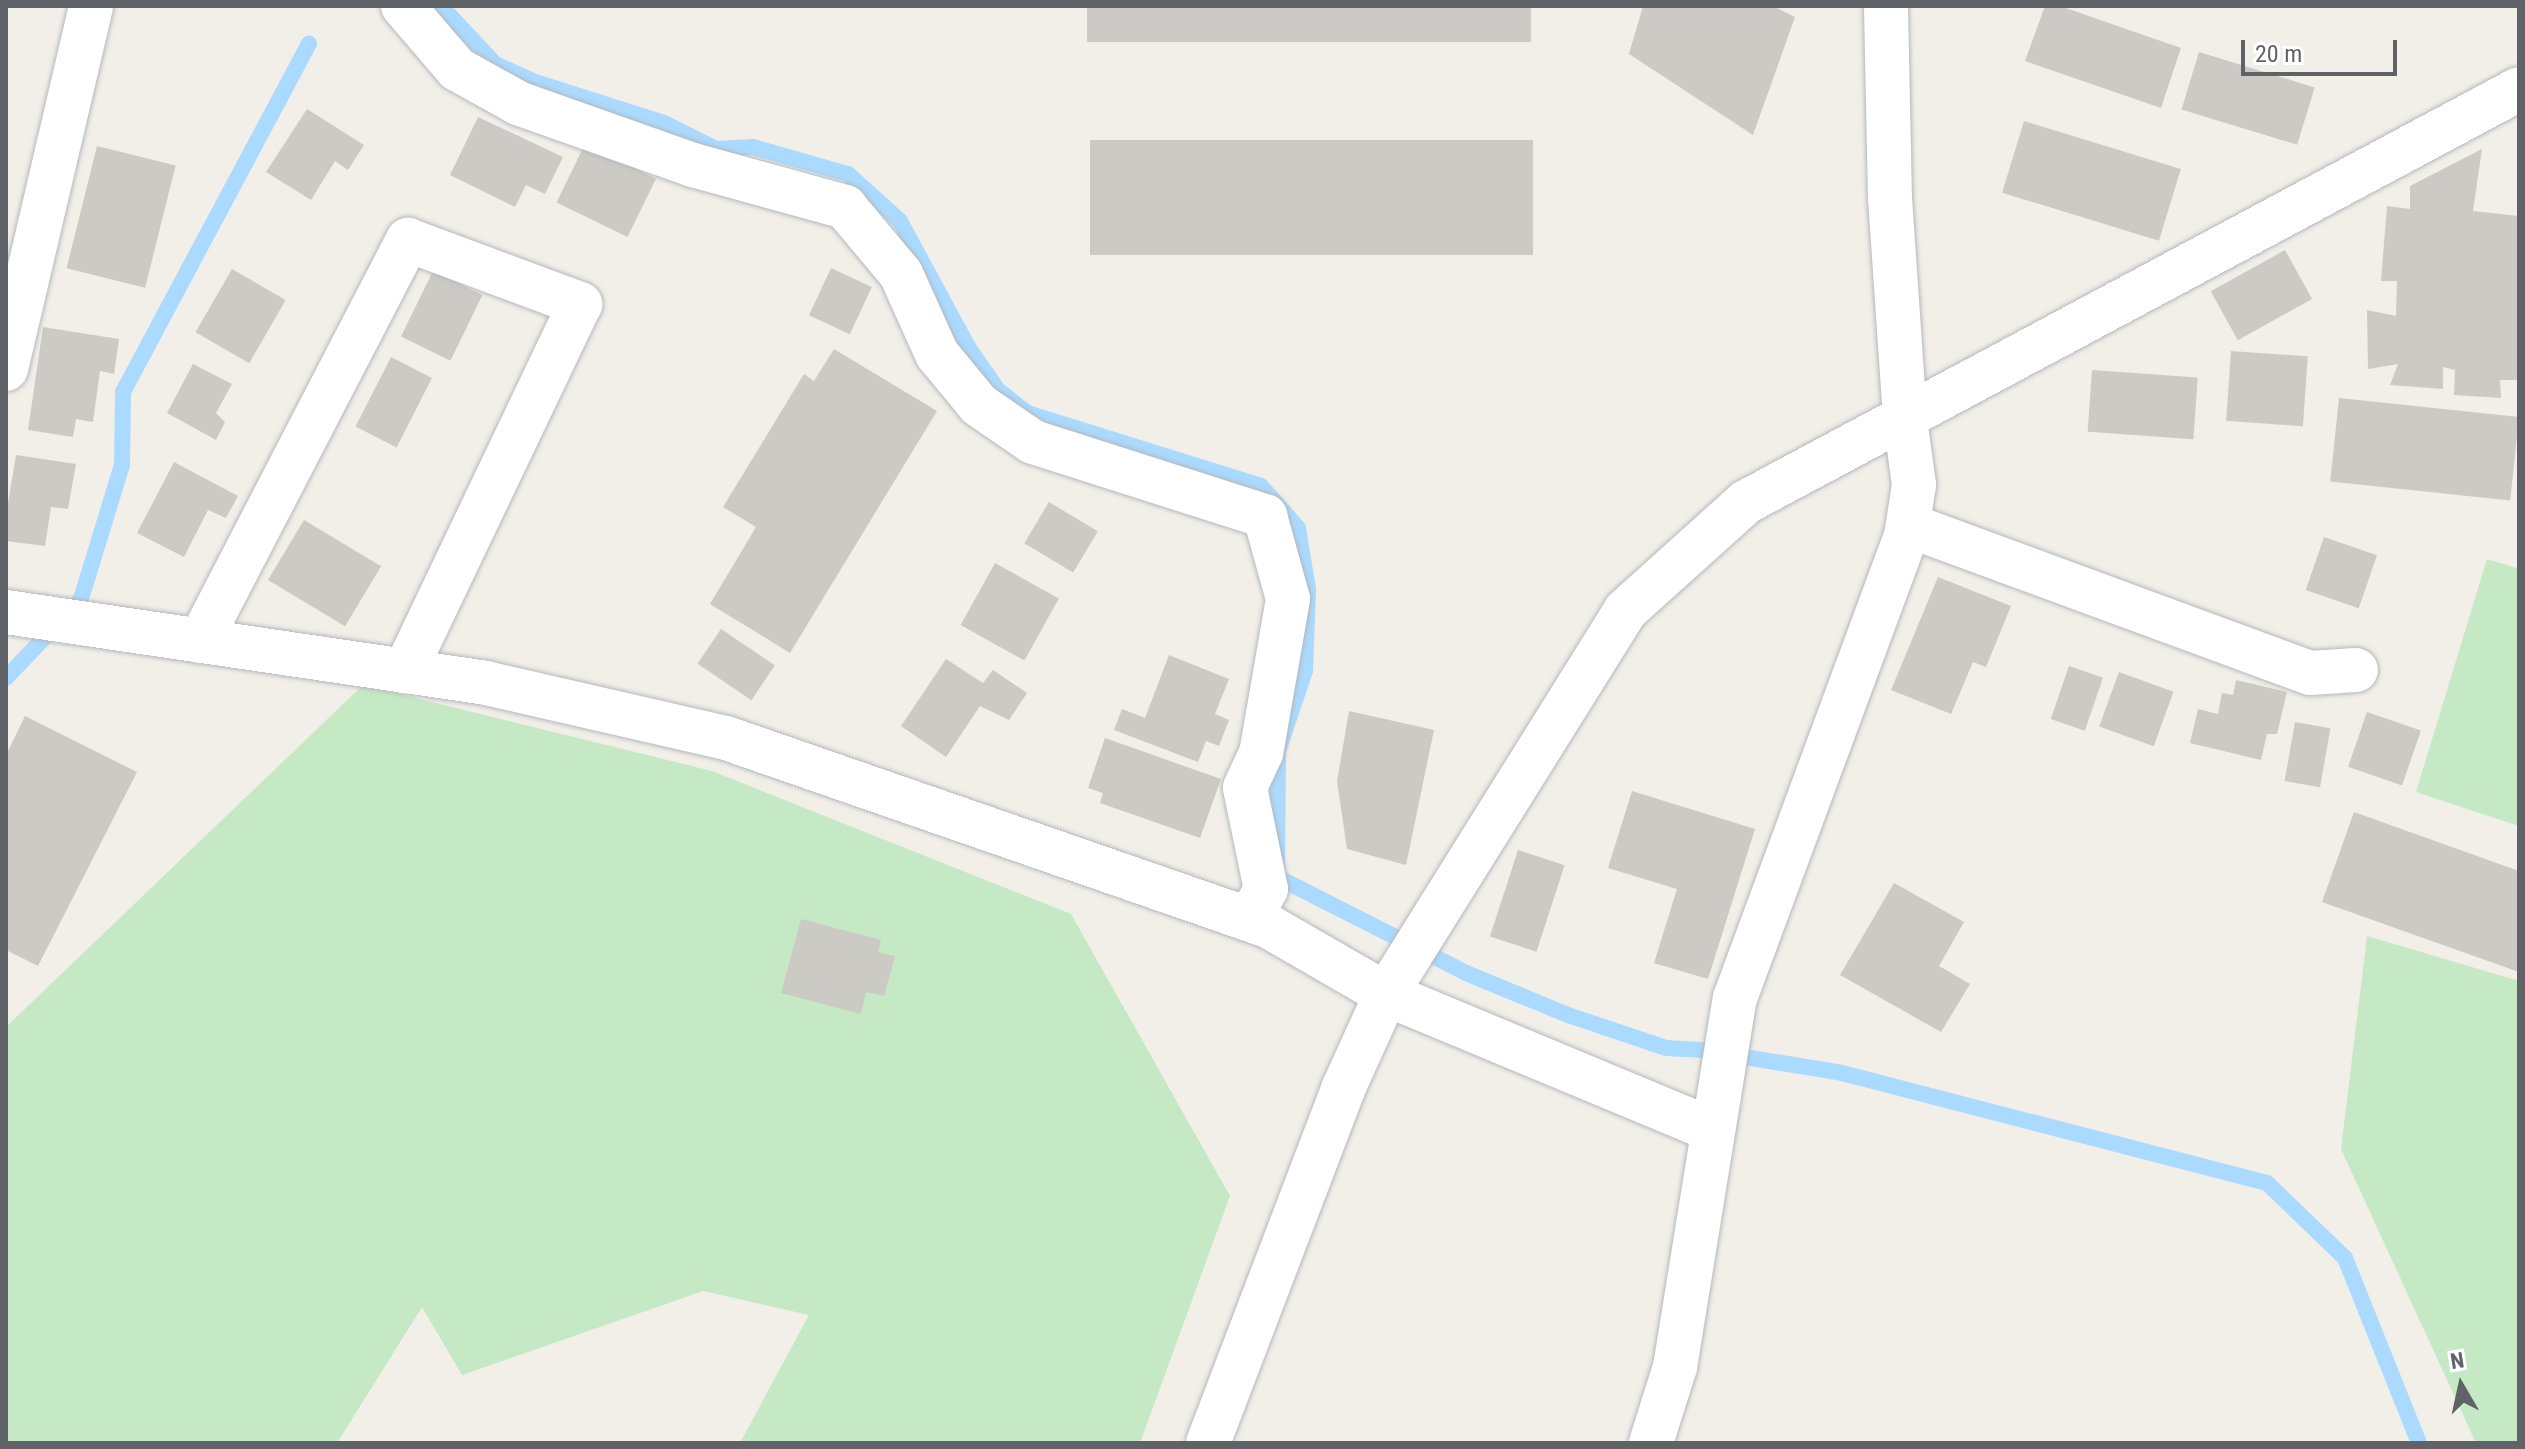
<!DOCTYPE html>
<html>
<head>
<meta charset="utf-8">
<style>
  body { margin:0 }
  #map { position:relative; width:2525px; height:1449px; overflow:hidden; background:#f1efe8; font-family:"Roboto Condensed",sans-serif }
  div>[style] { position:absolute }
  .green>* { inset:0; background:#c5e8c5 }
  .stream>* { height:16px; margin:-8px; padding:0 8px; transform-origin:8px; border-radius:8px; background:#aadaff }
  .building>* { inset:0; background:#cccac5; transform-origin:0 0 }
  .roads { filter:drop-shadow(0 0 2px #b5b8bc) drop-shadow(0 0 2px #b5b8bc) }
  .minor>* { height:44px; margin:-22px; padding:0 22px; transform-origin:22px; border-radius:22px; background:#fff }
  span { translate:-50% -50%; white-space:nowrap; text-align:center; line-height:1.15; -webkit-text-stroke:6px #fff; paint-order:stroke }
  .frame { position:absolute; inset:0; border:8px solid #5f6368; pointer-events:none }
  .north { position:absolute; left:2421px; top:1345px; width:80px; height:80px; -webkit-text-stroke:6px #fff; paint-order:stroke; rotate:351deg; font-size:22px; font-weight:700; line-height:32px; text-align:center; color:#5f6368 }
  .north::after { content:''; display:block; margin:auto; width:28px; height:36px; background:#5f6368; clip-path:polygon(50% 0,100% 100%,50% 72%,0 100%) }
  .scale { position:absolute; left:2241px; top:40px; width:156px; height:36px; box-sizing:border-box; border:4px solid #5f6368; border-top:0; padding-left:10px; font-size:24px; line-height:28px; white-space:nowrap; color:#5f6368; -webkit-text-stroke:6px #fff; paint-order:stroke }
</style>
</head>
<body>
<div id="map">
  <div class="green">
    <div style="clip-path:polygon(2487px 559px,2519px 569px,2519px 826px,2416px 792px)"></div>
    <div style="clip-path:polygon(363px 685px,712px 771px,1071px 914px,1230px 1196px,1140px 1443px,740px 1443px,809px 1315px,703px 1291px,462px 1375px,422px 1307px,337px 1443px,6px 1443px,6px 1027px)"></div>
    <div style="clip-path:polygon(2367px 936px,2519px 981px,2519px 1443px,2476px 1443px,2341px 1149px)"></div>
  </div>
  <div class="stream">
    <div style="left:441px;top:6px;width:79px;rotate:47deg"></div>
    <div style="left:495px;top:64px;width:44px;rotate:24.2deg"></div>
    <div style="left:535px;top:82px;width:135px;rotate:17.6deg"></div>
    <div style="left:664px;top:123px;width:58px;rotate:26.6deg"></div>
    <div style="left:716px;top:149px;width:37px;rotate:-3deg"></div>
    <div style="left:753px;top:147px;width:99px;rotate:15.9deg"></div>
    <div style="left:848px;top:174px;width:70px;rotate:42.1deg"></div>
    <div style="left:900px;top:221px;width:143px;rotate:61.6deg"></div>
    <div style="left:968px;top:347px;width:52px;rotate:55.1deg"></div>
    <div style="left:998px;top:390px;width:37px;rotate:38deg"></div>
    <div style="left:1027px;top:413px;width:245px;rotate:17.3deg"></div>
    <div style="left:1261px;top:486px;width:56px;rotate:48.6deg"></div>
    <div style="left:1298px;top:528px;width:62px;rotate:80.7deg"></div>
    <div style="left:1308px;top:589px;width:82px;rotate:92.1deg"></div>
    <div style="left:1305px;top:671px;width:84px;rotate:108.6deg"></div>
    <div style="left:1278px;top:751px;width:126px;rotate:90.5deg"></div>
    <div style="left:1277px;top:877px;width:212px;rotate:26.9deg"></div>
    <div style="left:1466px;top:973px;width:110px;rotate:22.4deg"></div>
    <div style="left:1568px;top:1015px;width:103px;rotate:18.6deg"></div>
    <div style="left:1666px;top:1048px;width:36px;rotate:3deg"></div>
    <div style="left:1702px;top:1050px;width:142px;rotate:9.3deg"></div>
    <div style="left:1842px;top:1073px;width:439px;rotate:14.5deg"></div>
    <div style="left:2267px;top:1183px;width:108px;rotate:43.9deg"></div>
    <div style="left:2345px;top:1258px;width:199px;rotate:68.2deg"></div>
    <div style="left:6px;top:678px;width:109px;rotate:-46.5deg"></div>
    <div style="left:81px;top:599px;width:140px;rotate:-73deg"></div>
    <div style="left:122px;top:465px;width:73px;rotate:-89.2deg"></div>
    <div style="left:123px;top:392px;width:395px;rotate:-61.9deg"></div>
  </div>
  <div class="building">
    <div style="left:1087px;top:6px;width:444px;height:36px"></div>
    <div style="clip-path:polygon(1643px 6px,1773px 6px,1795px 17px,1753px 135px,1629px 54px)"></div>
    <div style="clip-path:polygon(2045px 6px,2060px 6px,2181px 48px,2161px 108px,2025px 61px)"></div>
    <div style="left:2199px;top:52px;width:121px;height:60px;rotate:17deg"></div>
    <div style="clip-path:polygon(307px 109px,364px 145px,348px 170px,335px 161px,311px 200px,266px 172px)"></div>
    <div style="clip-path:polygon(478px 117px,563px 157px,545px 194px,526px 185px,515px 207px,450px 175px)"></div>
    <div style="left:2024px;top:121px;width:164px;height:75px;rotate:17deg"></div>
    <div style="left:1090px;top:140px;width:443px;height:115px"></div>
    <div style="left:585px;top:144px;width:79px;height:65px;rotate:26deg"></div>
    <div style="left:97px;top:146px;width:81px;height:126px;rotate:14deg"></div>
    <div style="clip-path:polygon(2482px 149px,2473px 211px,2519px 216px,2519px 380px,2500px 380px,2501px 398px,2454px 395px,2455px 370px,2443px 367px,2443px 389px,2390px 385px,2398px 364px,2368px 369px,2367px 310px,2396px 316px,2397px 281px,2381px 281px,2387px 206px,2410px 209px,2410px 186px)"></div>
    <div style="left:2285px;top:250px;width:56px;height:85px;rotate:61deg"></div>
    <div style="left:831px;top:268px;width:45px;height:52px;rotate:25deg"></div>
    <div style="left:232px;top:269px;width:62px;height:73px;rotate:30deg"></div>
    <div style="left:433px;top:271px;width:55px;height:73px;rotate:26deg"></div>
    <div style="clip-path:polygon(43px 327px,119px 339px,114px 374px,100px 371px,93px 422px,76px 419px,73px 437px,28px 430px)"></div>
    <div style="clip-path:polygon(834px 349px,937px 411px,790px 653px,710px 604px,756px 527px,723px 507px,804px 374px,814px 381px)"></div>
    <div style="left:2231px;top:351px;width:77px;height:70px;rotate:4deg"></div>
    <div style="left:391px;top:357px;width:46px;height:78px;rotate:27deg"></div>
    <div style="clip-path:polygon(193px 364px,232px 384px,216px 413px,225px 422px,216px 440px,167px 413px)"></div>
    <div style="left:2092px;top:370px;width:106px;height:62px;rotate:4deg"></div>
    <div style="left:2339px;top:398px;width:181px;height:84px;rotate:6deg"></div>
    <div style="clip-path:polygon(16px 455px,76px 464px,68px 509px,51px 507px,45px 546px,6px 541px,6px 515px)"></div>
    <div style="clip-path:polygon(174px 462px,238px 496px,226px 518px,208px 510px,184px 557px,137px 533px)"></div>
    <div style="left:1049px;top:502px;width:57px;height:48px;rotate:31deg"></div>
    <div style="left:304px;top:520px;width:90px;height:70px;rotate:31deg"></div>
    <div style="left:2324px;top:537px;width:56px;height:56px;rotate:19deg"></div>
    <div style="left:995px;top:563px;width:73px;height:71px;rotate:29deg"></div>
    <div style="clip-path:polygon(1938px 577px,2011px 606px,1986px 667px,1973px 662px,1951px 714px,1891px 690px)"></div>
    <div style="left:721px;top:629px;width:65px;height:42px;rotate:34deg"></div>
    <div style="clip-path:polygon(1169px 655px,1229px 679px,1215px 714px,1229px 720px,1219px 746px,1206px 741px,1198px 762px,1114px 730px,1122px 709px,1145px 718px)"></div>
    <div style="clip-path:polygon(946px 659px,983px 683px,993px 670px,1027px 693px,1009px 720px,980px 706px,946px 757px,901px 726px)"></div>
    <div style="left:2069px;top:666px;width:36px;height:56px;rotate:19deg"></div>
    <div style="left:2119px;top:672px;width:58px;height:58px;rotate:20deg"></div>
    <div style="clip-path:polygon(2236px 680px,2287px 692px,2277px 734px,2267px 734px,2261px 760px,2190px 743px,2198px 709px,2218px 714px,2222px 693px,2233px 695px)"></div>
    <div style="clip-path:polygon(1349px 711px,1434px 730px,1406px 865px,1347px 849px,1337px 781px)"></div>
    <div style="left:2367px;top:712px;width:57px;height:58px;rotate:19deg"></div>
    <div style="clip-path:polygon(25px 716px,137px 772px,38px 966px,6px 950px,6px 755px)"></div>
    <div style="left:2295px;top:722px;width:36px;height:60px;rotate:10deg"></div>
    <div style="clip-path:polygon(1105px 738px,1221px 779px,1200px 838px,1100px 803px,1103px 793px,1088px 788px)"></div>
    <div style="clip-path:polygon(1632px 791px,1755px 829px,1708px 979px,1654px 963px,1677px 889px,1608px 868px)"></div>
    <div style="clip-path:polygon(2354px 812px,2519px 871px,2519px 972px,2322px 902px)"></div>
    <div style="left:1518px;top:850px;width:49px;height:91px;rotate:18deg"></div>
    <div style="clip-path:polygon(1894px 883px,1964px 922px,1939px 966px,1970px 984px,1941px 1032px,1840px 975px)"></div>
    <div style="clip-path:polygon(801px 919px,881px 940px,878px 952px,895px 956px,884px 996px,866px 992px,861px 1014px,781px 993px)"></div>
  </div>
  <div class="roads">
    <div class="minor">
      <div style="left:403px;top:6px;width:83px;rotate:49.4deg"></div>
      <div style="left:457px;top:69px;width:70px;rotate:29.1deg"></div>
      <div style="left:518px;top:103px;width:186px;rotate:19.5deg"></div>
      <div style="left:693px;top:165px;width:158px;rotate:15.4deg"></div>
      <div style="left:845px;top:207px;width:87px;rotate:50.1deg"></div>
      <div style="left:901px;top:274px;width:88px;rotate:65.8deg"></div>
      <div style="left:937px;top:354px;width:66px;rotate:50.5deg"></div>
      <div style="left:979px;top:405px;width:65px;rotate:34.4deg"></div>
      <div style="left:1033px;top:442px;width:244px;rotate:17.7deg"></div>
      <div style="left:1265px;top:516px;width:86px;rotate:74.5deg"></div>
      <div style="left:1288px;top:599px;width:156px;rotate:99.9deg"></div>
      <div style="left:1261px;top:753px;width:38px;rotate:115deg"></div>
      <div style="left:1245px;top:788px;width:103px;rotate:78.3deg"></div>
      <div style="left:1266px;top:889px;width:35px;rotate:119deg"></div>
      <div style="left:6px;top:369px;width:373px;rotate:-76.8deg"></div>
      <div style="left:1908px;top:525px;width:428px;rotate:20.2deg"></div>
      <div style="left:2310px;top:673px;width:46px;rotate:-3.7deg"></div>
      <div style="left:6px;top:612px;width:485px;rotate:8.4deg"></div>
      <div style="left:486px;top:683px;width:246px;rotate:12.9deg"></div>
      <div style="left:726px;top:738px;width:574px;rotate:19.13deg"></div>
      <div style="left:1268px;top:926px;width:136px;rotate:30deg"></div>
      <div style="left:1386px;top:994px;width:354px;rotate:22.6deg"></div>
      <div style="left:200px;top:641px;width:452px;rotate:-62.6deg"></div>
      <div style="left:408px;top:240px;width:184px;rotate:20.4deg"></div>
      <div style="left:580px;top:304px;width:407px;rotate:115.5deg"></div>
      <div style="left:1208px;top:1443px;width:379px;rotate:-69.1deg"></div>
      <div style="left:1343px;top:1089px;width:104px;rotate:-65.6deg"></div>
      <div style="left:1386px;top:994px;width:451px;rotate:-58deg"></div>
      <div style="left:1625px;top:611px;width:163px;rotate:-42deg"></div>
      <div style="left:1746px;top:502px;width:876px;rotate:-28.11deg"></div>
      <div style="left:1651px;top:1443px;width:80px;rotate:-72.5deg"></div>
      <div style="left:1675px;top:1367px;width:374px;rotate:-80.8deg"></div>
      <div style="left:1735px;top:998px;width:493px;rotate:-69.7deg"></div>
      <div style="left:1906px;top:536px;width:52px;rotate:-81.1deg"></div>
      <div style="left:1914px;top:485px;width:68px;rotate:-97.7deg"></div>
      <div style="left:1905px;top:418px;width:220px;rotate:-93.9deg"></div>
      <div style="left:1890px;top:199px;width:193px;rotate:-91.2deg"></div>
    </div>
  </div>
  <div class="frame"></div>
  <div class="north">N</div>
  <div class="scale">20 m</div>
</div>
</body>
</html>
